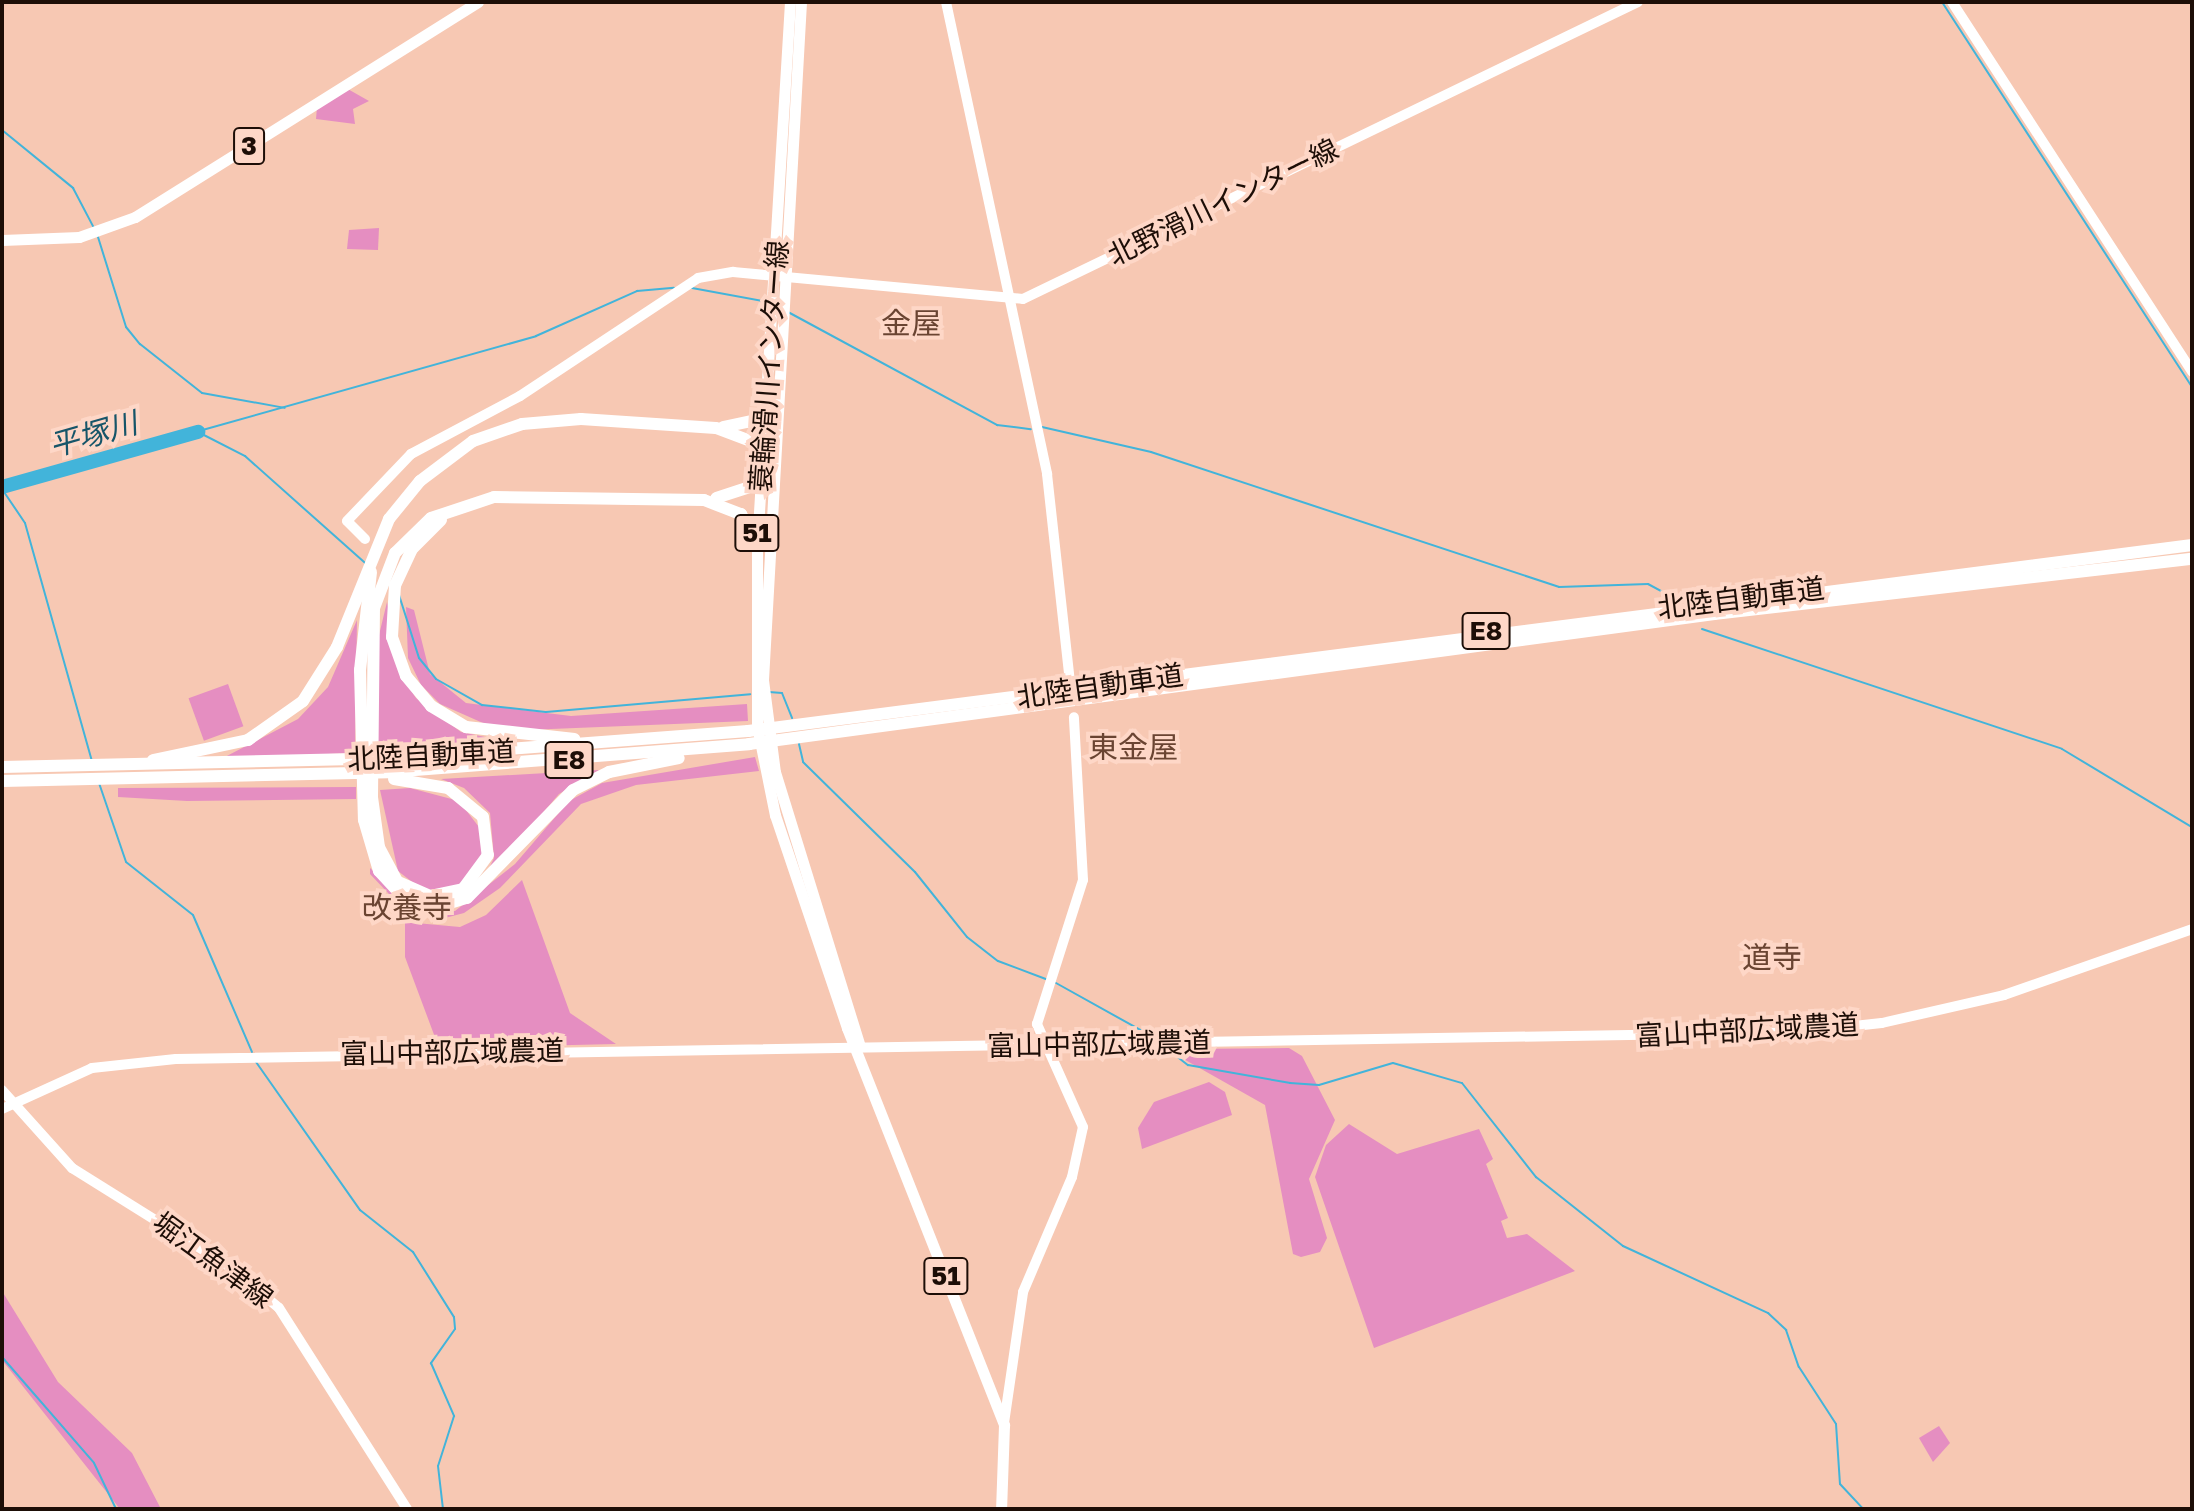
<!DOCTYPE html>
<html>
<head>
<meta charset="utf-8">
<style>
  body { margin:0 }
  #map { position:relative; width:2194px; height:1511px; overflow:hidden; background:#f7c8b3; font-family:"Golos Text","Noto Sans JP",sans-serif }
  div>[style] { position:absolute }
  .green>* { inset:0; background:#e58ec1; transform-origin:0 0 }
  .stream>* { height:2px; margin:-1px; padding:0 1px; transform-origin:1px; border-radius:1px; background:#42b4da }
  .river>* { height:14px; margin:-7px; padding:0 7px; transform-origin:7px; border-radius:7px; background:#42b4da }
  .secondary>* { height:10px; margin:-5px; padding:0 5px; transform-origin:5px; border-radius:5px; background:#fff }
  .primary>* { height:11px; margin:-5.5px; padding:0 5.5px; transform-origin:5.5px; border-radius:5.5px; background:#fff }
  .highway>* { height:12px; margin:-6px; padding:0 6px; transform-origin:6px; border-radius:6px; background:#fff }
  span { translate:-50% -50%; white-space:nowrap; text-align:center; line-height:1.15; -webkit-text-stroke:8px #fed7c7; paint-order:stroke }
  .shield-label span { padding:2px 6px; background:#fed7c7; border:2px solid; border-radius:6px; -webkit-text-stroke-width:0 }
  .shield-label { font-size:26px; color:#1d0e07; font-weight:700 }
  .street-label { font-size:28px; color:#1d0e07 }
  .neighbourhood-label { font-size:30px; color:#6a4432 }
  .water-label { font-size:30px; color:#175569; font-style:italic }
  .frame { position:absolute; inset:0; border:4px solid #1d0e07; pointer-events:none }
</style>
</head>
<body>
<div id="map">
  <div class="green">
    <div style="clip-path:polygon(346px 88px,369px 101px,353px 109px,355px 124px,316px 119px,317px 107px)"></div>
    <div style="clip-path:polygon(379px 228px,378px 250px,347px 249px,349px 230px)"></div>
    <div style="clip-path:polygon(387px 602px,401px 674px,416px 698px,461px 732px,518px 744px,375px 753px,379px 635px)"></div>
    <div style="clip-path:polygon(406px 607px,414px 610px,430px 674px,466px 703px,571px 716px,747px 704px,748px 721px,501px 731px,440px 704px,421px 685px,408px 658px)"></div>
    <div style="clip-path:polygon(357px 620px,355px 753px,223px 758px,298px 719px,328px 687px)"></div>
    <div style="left:228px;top:684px;width:45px;height:42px;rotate:70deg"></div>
    <div style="clip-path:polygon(755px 757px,759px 771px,636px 785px,581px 804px,500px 888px,464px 913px,445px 918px,407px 913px,370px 874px,370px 868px,413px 908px,455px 911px,515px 864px,569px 801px,602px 783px)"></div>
    <div style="clip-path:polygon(599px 770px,559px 794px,481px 885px,494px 858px,490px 813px,464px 788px,441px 779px)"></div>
    <div style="clip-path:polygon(356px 787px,356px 799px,187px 801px,118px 797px,118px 788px)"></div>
    <div style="clip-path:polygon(410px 788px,459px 801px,482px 831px,485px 851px,464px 884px,425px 892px,398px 871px,380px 790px)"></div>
    <div style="clip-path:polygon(522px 880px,570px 1013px,616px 1044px,439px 1048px,405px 957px,405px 922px,460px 927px,486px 915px)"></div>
    <div style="clip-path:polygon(1289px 1048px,1302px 1056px,1335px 1120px,1309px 1179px,1327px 1238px,1320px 1252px,1301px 1257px,1293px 1254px,1265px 1105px,1180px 1057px,1183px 1049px)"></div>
    <div style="clip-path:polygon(1209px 1082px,1225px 1092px,1232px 1115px,1142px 1149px,1138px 1128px,1154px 1102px)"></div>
    <div style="clip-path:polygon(1349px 1124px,1397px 1154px,1479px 1129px,1493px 1159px,1486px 1164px,1508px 1218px,1501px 1221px,1507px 1238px,1527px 1234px,1575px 1271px,1374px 1348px,1315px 1177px,1326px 1145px)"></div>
    <div style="clip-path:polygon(2px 1291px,58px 1382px,132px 1453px,161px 1509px,120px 1509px,2px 1360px)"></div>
    <div style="clip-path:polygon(1939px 1426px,1950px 1443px,1933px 1462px,1919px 1438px)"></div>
  </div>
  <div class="stream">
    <div style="left:1942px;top:2px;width:459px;rotate:57deg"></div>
    <div style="left:2px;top:130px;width:92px;rotate:39.2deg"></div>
    <div style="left:73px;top:188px;width:45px;rotate:62.3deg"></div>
    <div style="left:98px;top:237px;width:94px;rotate:72.7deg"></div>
    <div style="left:126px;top:327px;width:22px;rotate:51deg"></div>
    <div style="left:140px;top:344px;width:79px;rotate:38.3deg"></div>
    <div style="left:202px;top:393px;width:84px;rotate:10.2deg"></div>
    <div style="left:692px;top:288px;width:77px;rotate:10.4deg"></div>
    <div style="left:788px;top:312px;width:238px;rotate:28.4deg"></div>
    <div style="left:997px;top:425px;width:34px;rotate:7deg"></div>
    <div style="left:1042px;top:427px;width:112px;rotate:12.9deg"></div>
    <div style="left:1151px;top:452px;width:430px;rotate:18.3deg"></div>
    <div style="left:1559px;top:587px;width:89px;rotate:-1.9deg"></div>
    <div style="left:1648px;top:584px;width:24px;rotate:28deg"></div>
    <div style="left:199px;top:431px;width:350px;rotate:-15.7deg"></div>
    <div style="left:536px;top:336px;width:111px;rotate:-24deg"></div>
    <div style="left:637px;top:291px;width:37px;rotate:-5deg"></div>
    <div style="left:198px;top:432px;width:53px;rotate:27.1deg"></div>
    <div style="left:245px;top:456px;width:161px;rotate:41.7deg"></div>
    <div style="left:2px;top:489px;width:41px;rotate:55.9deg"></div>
    <div style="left:25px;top:523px;width:247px;rotate:74.3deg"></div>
    <div style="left:399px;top:595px;width:66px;rotate:72.4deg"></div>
    <div style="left:419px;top:658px;width:27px;rotate:51deg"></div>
    <div style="left:436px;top:679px;width:53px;rotate:29.5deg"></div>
    <div style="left:482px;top:705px;width:64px;rotate:6.2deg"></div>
    <div style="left:546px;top:712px;width:205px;rotate:-5deg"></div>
    <div style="left:1702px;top:629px;width:379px;rotate:18.4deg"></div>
    <div style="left:2062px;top:749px;width:152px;rotate:31deg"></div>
    <div style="left:769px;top:692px;width:13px;rotate:4deg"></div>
    <div style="left:782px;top:693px;width:27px;rotate:68deg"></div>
    <div style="left:799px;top:744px;width:18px;rotate:77deg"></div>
    <div style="left:803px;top:762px;width:157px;rotate:44.5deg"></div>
    <div style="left:915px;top:872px;width:83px;rotate:51.3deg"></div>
    <div style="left:967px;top:937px;width:39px;rotate:38deg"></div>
    <div style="left:998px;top:961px;width:51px;rotate:20.6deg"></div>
    <div style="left:99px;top:783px;width:83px;rotate:71.1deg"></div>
    <div style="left:126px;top:862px;width:85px;rotate:38.3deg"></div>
    <div style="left:193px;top:915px;width:149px;rotate:66.7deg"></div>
    <div style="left:1056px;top:983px;width:113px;rotate:29.1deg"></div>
    <div style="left:1166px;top:1048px;width:28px;rotate:38deg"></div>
    <div style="left:1188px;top:1065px;width:104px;rotate:10deg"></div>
    <div style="left:1290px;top:1083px;width:29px;rotate:4deg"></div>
    <div style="left:1319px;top:1085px;width:77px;rotate:-16.6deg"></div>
    <div style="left:1393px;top:1063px;width:72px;rotate:16.2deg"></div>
    <div style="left:1462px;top:1083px;width:120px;rotate:51.8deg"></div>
    <div style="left:1536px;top:1177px;width:111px;rotate:38.4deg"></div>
    <div style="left:1623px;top:1246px;width:160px;rotate:24.8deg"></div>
    <div style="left:1768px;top:1313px;width:25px;rotate:43deg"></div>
    <div style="left:1786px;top:1330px;width:39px;rotate:71deg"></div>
    <div style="left:1799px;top:1367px;width:68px;rotate:57deg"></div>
    <div style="left:1836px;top:1424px;width:60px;rotate:86.2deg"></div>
    <div style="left:1840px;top:1484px;width:34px;rotate:47deg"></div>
    <div style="left:256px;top:1062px;width:181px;rotate:54.9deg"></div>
    <div style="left:360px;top:1210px;width:68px;rotate:38.4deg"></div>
    <div style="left:413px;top:1252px;width:77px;rotate:57.8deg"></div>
    <div style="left:454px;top:1317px;width:12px;rotate:85deg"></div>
    <div style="left:455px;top:1329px;width:42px;rotate:125.2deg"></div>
    <div style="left:431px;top:1363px;width:58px;rotate:66.5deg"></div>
    <div style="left:454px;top:1416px;width:52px;rotate:107.7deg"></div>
    <div style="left:438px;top:1466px;width:43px;rotate:83.4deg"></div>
    <div style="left:2px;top:1357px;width:140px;rotate:49deg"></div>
    <div style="left:94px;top:1463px;width:51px;rotate:64.4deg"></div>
  </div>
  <div class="river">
    <div style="left:2px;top:487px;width:204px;rotate:-15.7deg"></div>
  </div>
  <div class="secondary">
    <div style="left:946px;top:2px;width:483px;rotate:77.9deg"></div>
    <div style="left:1047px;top:474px;width:211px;rotate:83.7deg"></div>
    <div style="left:1952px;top:2px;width:441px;rotate:57deg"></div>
    <div style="left:365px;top:539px;width:25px;rotate:-135deg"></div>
    <div style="left:347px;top:521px;width:93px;rotate:-46.3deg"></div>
    <div style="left:411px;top:454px;width:123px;rotate:-28deg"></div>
    <div style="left:520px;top:396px;width:214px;rotate:-33.5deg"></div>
    <div style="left:698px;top:278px;width:36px;rotate:-10deg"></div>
    <div style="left:733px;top:272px;width:291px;rotate:5.3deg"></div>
    <div style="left:1023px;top:299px;width:683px;rotate:-25.78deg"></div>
    <div style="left:2px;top:1090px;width:105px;rotate:48.1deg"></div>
    <div style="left:72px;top:1168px;width:183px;rotate:32deg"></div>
    <div style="left:227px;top:1265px;width:67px;rotate:39.6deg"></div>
    <div style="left:279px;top:1308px;width:238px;rotate:57.5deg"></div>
    <div style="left:2px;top:1109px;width:99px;rotate:-24.5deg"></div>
    <div style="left:92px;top:1068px;width:84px;rotate:-6.1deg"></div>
    <div style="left:176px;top:1059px;width:1623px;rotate:-0.95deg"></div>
    <div style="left:1799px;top:1032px;width:83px;rotate:-6.2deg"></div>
    <div style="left:1882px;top:1023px;width:125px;rotate:-12.9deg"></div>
    <div style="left:2004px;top:995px;width:199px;rotate:-19.3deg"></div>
    <div style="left:1004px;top:1423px;width:132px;rotate:-81.7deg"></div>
    <div style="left:1023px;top:1292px;width:125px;rotate:-66.9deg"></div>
    <div style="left:1072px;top:1177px;width:51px;rotate:-77.6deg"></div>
    <div style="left:1083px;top:1127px;width:113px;rotate:-114.1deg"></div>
    <div style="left:1037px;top:1024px;width:151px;rotate:-72.3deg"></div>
    <div style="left:1083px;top:880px;width:163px;rotate:-93.2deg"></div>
  </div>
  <div class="primary">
    <div style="left:790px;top:2px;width:544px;rotate:93.48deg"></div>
    <div style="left:757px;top:545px;width:181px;rotate:90deg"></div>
    <div style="left:757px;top:726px;width:91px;rotate:78.6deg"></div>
    <div style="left:775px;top:815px;width:225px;rotate:71.3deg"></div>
    <div style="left:847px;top:1028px;width:427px;rotate:68.4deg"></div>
    <div style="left:1004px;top:1425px;width:84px;rotate:92deg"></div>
    <div style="left:801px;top:2px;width:679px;rotate:93.21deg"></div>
    <div style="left:763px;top:680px;width:93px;rotate:82.6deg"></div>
    <div style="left:775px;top:772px;width:287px;rotate:72.8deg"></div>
    <div style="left:2px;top:240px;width:77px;rotate:-2.2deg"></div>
    <div style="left:79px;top:237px;width:59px;rotate:-19.7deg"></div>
    <div style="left:135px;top:217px;width:405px;rotate:-32.1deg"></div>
  </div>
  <div class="highway">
    <div style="left:723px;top:427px;width:44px;rotate:-11.8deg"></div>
    <div style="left:441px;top:520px;width:41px;rotate:135deg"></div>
    <div style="left:412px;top:549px;width:40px;rotate:115deg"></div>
    <div style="left:395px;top:585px;width:52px;rotate:93.3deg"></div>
    <div style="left:392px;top:637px;width:41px;rotate:70.3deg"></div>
    <div style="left:406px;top:676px;width:39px;rotate:50deg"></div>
    <div style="left:431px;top:706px;width:41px;rotate:31deg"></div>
    <div style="left:466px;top:727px;width:109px;rotate:6.3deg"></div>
    <div style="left:371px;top:572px;width:99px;rotate:96.4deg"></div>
    <div style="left:360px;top:670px;width:150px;rotate:88.5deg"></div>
    <div style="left:364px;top:820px;width:53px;rotate:73.6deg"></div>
    <div style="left:379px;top:871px;width:35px;rotate:47deg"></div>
    <div style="left:403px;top:897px;width:38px;rotate:14deg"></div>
    <div style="left:440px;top:906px;width:28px;rotate:-17deg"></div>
    <div style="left:467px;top:898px;width:151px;rotate:-45.5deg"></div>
    <div style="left:573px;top:790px;width:40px;rotate:-26.6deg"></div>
    <div style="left:609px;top:772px;width:71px;rotate:-11.3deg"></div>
    <div style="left:153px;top:760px;width:97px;rotate:-11.9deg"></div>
    <div style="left:248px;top:740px;width:67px;rotate:-35.3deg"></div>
    <div style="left:303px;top:701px;width:64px;rotate:-57.8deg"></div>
    <div style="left:337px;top:647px;width:138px;rotate:-67.9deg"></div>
    <div style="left:389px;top:519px;width:49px;rotate:-50.8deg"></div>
    <div style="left:420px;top:481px;width:66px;rotate:-37deg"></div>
    <div style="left:473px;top:441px;width:52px;rotate:-19.1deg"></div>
    <div style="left:522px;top:424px;width:59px;rotate:-4.8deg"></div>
    <div style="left:581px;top:419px;width:135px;rotate:3.8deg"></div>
    <div style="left:716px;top:428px;width:51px;rotate:20.6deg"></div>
    <div style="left:764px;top:446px;width:20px;rotate:63deg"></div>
    <div style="left:773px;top:464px;width:22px;rotate:120deg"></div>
    <div style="left:762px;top:483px;width:48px;rotate:161.9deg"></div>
    <div style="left:2px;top:767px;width:387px;rotate:-1.3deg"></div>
    <div style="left:389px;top:758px;width:360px;rotate:-4.3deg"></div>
    <div style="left:748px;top:731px;width:1456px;rotate:-7.34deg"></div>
    <div style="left:394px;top:779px;width:55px;rotate:9.5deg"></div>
    <div style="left:448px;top:788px;width:45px;rotate:39.6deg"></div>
    <div style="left:483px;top:817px;width:38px;rotate:83deg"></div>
    <div style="left:488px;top:855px;width:42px;rotate:126.3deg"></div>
    <div style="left:463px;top:889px;width:34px;rotate:168deg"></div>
    <div style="left:430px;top:896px;width:36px;rotate:-156deg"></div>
    <div style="left:397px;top:881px;width:38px;rotate:-118deg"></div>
    <div style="left:379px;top:847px;width:50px;rotate:-98deg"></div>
    <div style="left:372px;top:797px;width:189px;rotate:-89.4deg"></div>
    <div style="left:374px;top:608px;width:59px;rotate:-69.1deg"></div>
    <div style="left:395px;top:553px;width:50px;rotate:-44.2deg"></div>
    <div style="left:431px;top:518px;width:66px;rotate:-18.4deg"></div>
    <div style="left:494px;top:497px;width:210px;rotate:0.8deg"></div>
    <div style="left:704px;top:500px;width:40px;rotate:21deg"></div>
    <div style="left:741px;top:514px;width:35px;rotate:63deg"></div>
    <div style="left:2px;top:781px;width:387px;rotate:-1.3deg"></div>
    <div style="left:389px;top:772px;width:361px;rotate:-4.4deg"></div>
    <div style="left:749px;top:744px;width:974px;rotate:-7.67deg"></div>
    <div style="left:1714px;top:614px;width:481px;rotate:-6.6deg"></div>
  </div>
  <div class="shield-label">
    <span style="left:249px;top:146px">3</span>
    <span style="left:757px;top:533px">51</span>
    <span style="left:1486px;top:631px">E8</span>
    <span style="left:569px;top:760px">E8</span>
    <span style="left:946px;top:1276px">51</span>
  </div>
  <div class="street-label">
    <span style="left:1223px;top:202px;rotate:-26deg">北野滑川インター線</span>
    <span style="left:769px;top:366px;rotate:-86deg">蓑輪滑川インター線</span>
    <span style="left:1741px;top:598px;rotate:-7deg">北陸自動車道</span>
    <span style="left:1100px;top:686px;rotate:-8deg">北陸自動車道</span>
    <span style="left:431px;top:755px;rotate:-3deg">北陸自動車道</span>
    <span style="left:1747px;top:1030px;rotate:-3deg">富山中部広域農道</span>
    <span style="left:1099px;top:1044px;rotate:-1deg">富山中部広域農道</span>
    <span style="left:452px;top:1052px;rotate:-1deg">富山中部広域農道</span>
    <span style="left:213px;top:1260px;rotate:36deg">堀江魚津線</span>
  </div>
  <div class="neighbourhood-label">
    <span style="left:911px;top:323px">金屋</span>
    <span style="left:1133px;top:747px">東金屋</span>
    <span style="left:407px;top:907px">改養寺</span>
    <span style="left:1772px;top:957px">道寺</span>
  </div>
  <div class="water-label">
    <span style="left:93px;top:434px;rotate:-16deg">平塚川</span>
  </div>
  <div class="frame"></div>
</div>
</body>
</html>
